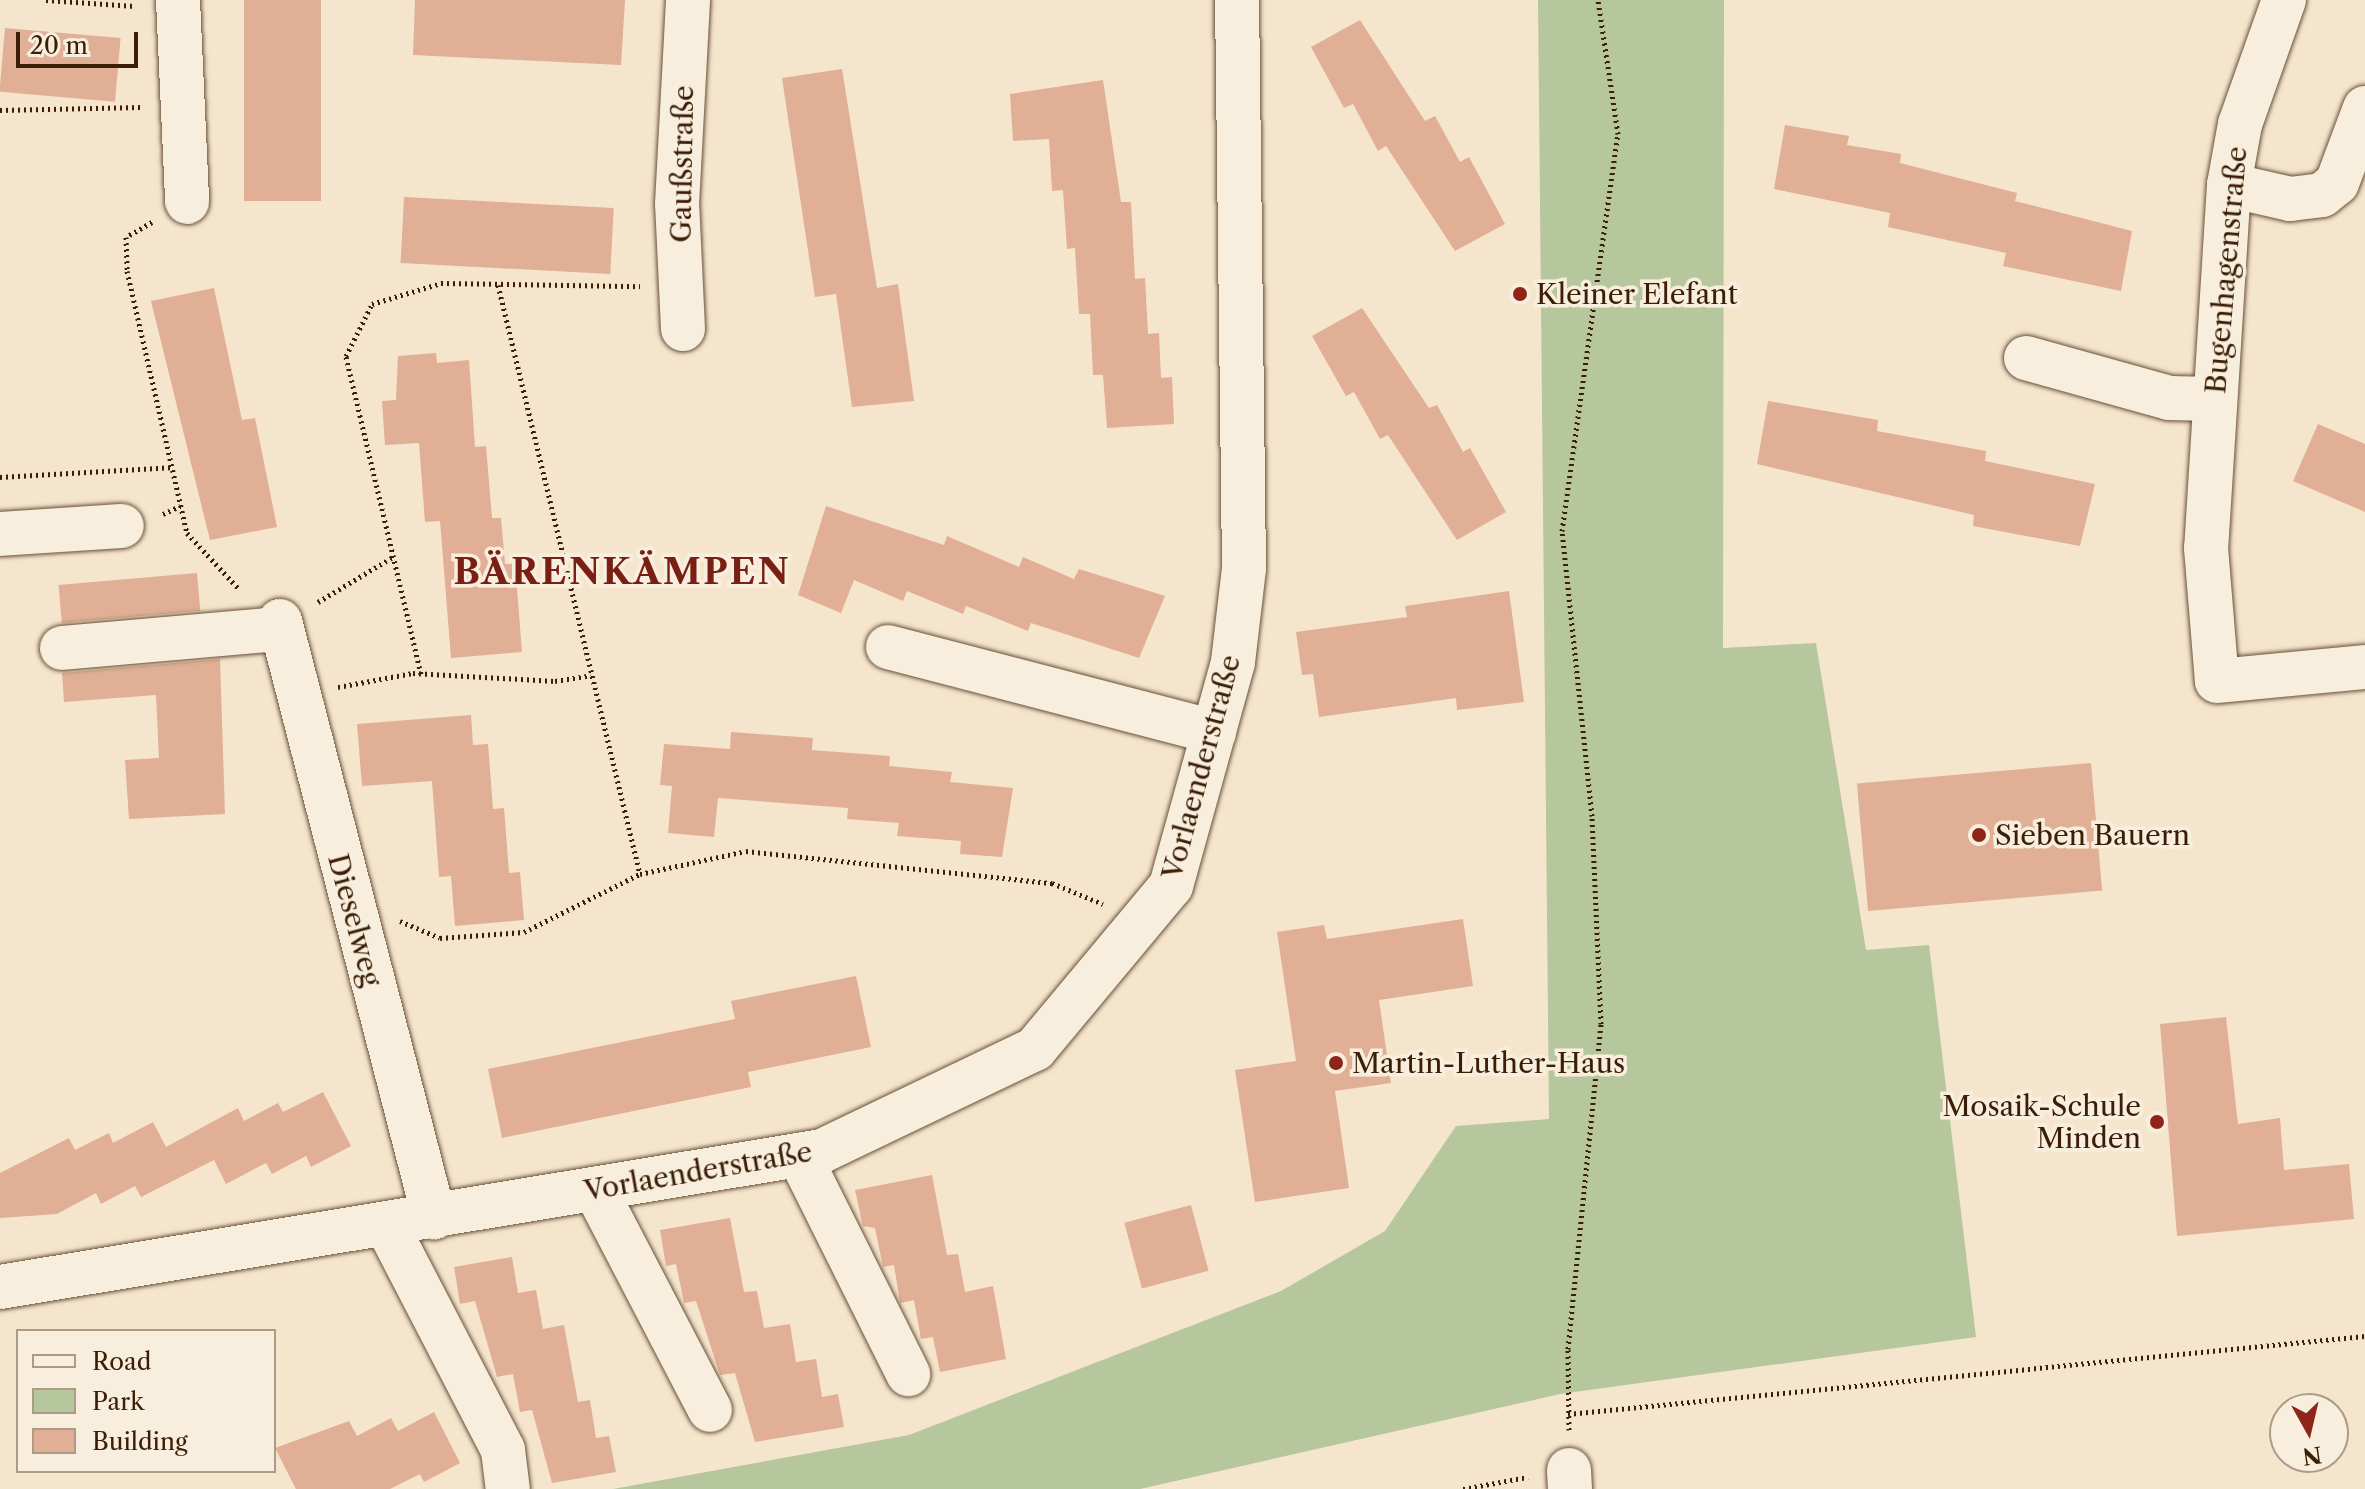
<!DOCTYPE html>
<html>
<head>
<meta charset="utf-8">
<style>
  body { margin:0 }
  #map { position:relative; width:2365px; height:1489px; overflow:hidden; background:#f5e5cd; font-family:"Libre Caslon Text",serif }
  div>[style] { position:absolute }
  .green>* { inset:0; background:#b6c69d }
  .building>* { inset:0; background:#e0af95; transform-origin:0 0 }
  .path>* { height:5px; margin-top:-2.5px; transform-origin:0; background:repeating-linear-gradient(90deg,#3c1e06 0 2px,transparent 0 6px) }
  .roads { filter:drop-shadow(0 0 2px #6a5038) drop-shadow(0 0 2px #6a5038) }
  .minor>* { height:44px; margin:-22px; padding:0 22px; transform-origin:22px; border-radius:22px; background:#f8eede }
  .dots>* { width:22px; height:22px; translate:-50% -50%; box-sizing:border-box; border:4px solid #f8eede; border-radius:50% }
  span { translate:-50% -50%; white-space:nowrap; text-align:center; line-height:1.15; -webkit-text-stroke:7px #f8eede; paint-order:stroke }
  .street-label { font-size:28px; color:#3c1e06 }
  .poi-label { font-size:28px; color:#3c1e06 }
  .left { translate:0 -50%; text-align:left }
  .right { translate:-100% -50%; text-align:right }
  .district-label { font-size:36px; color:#7a1f14; font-weight:700; letter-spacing:2px }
  .legend { position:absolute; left:16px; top:1329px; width:260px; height:144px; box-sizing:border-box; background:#f8eede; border:2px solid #ad9b88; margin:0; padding:10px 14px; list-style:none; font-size:24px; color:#3c1e06 }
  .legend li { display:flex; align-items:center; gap:16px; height:40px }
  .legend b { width:40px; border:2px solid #ad9b88 }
  .north { position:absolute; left:2269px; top:1393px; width:80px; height:80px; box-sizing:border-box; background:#f8eede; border:2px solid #ad9b88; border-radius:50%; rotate:172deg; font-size:22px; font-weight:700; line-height:32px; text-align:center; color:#3c1e06 }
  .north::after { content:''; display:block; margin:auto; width:28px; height:36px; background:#8f2418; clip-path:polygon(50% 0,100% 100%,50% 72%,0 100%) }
  .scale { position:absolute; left:16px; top:32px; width:122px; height:36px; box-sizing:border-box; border:4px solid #3c1e06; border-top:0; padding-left:10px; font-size:24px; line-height:28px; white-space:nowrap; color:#3c1e06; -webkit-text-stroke:6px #f8eede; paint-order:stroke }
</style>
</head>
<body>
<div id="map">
  <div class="green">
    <div style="clip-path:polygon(1538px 0,1724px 0,1723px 648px,1816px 643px,1866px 950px,1929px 945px,1976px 1337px,1560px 1394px,1140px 1489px,613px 1489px,909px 1435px,1281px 1291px,1385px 1231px,1456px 1126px,1549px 1119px)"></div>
  </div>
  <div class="building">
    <div style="left:244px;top:0;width:77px;height:201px"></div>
    <div style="clip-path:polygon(415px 0,625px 0,621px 65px,413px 55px)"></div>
    <div style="clip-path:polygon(1360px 20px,1425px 121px,1435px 116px,1460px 162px,1469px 157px,1505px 224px,1455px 251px,1386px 146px,1378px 151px,1353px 104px,1344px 108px,1311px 47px)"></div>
    <div style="left:5px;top:28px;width:116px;height:64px;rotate:5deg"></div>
    <div style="clip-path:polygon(842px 69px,877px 288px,898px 284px,914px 401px,852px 407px,836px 294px,815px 297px,782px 78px)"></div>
    <div style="clip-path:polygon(1103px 80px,1121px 202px,1131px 202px,1135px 279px,1145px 278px,1148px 334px,1159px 333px,1161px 378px,1172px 377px,1174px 424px,1107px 428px,1103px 375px,1093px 375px,1090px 314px,1079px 314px,1075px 248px,1067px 249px,1063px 190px,1052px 191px,1049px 139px,1013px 141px,1010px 94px)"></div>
    <div style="clip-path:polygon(1785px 125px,1849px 136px,1847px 145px,1901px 154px,1900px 163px,2017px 193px,2015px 201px,2132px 231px,2121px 291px,2003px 266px,2006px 253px,1888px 227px,1890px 213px,1774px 189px)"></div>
    <div style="left:404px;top:197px;width:210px;height:66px;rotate:3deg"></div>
    <div style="clip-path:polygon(214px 288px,242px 420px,255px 418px,277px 527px,210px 540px,151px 301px)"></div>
    <div style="clip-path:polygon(1362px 308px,1429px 408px,1437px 405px,1463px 452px,1470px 448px,1506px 512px,1457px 540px,1388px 435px,1380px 439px,1354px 392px,1346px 396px,1312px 336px)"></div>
    <div style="clip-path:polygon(436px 353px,437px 363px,469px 360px,475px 447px,486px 446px,492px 518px,501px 518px,505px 564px,515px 564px,522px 652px,451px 658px,440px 521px,425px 522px,419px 443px,385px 445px,382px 401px,396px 400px,398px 356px)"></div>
    <div style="clip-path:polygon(1768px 401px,1878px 420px,1877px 431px,1986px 451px,1985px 461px,2095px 484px,2080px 546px,1973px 526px,1974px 515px,1757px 464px)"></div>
    <div style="clip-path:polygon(2318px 424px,2365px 444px,2365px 512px,2293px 481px)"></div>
    <div style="clip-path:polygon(826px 506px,944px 545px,947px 536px,1019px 567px,1023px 557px,1074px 579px,1079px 569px,1165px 596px,1139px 658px,1031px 623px,1028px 631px,966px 606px,963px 614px,907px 591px,903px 601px,854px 580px,841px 613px,798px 595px)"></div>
    <div style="left:197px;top:573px;width:38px;height:139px;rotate:85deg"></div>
    <div style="clip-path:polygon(1509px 591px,1524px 702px,1457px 710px,1456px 698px,1319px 717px,1313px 674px,1302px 675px,1296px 632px,1407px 617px,1405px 606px)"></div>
    <div style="clip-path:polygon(220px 659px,225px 814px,129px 819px,125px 760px,159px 758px,156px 695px,64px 702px,62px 673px)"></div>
    <div style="clip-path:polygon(471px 715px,473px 745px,488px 744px,493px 809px,504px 808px,509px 873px,520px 872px,524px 920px,455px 926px,451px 876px,439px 877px,432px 781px,362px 786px,357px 724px)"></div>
    <div style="clip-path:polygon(731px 732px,813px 738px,812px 750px,890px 756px,889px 766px,952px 772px,950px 782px,1013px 788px,1002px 857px,960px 854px,961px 841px,897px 836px,899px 823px,847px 819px,848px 808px,718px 798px,714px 837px,668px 833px,672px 786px,660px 785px,664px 744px,730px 749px)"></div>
    <div style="left:2091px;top:763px;width:128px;height:235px;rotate:85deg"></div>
    <div style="clip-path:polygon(1463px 919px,1473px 986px,1379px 1000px,1391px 1083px,1335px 1091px,1349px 1188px,1255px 1202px,1235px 1070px,1296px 1061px,1277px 932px,1324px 925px,1327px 939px)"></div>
    <div style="clip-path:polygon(856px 976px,871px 1047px,748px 1072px,751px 1087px,502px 1138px,488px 1069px,735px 1019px,731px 1001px)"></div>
    <div style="clip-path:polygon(2226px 1017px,2238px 1124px,2280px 1118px,2284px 1170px,2349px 1164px,2354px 1219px,2177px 1236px,2160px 1024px)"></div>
    <div style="clip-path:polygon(323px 1092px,351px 1146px,311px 1167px,306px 1156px,272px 1174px,266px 1163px,226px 1184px,214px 1160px,141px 1197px,135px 1186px,101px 1204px,96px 1193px,57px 1214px,0 1218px,0 1173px,69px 1138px,75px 1150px,109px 1133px,113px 1143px,153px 1122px,166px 1147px,238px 1108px,244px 1121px,278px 1103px,283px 1112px)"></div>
    <div style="clip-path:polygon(932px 1175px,947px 1255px,958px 1254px,965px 1292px,993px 1286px,1006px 1359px,940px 1372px,933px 1337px,921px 1339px,914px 1300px,900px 1303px,894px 1265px,883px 1267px,875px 1228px,863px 1226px,855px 1190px)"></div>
    <div style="left:1191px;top:1205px;width:68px;height:69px;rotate:75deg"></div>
    <div style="clip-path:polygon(730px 1218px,744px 1292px,757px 1291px,764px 1328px,790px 1324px,796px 1362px,816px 1359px,822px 1397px,838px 1394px,844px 1427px,755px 1442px,735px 1373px,720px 1375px,696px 1301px,684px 1303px,676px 1264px,666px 1266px,660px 1230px)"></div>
    <div style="clip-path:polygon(512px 1257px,518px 1293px,536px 1290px,543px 1329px,564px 1325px,578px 1402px,590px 1400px,596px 1438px,609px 1436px,616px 1472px,552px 1483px,532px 1410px,520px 1412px,513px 1374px,497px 1377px,475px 1301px,460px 1304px,454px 1267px)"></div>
    <div style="clip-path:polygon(434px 1412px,460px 1463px,424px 1482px,420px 1474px,390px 1489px,296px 1489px,275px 1448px,349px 1421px,357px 1436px,391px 1418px,398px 1431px)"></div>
  </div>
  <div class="path">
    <div style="left:46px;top:0;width:89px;rotate:3.9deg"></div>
    <div style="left:0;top:110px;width:142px;rotate:-1.2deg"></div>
    <div style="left:152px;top:222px;width:30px;rotate:150deg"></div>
    <div style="left:126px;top:237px;width:34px;rotate:88deg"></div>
    <div style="left:127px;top:271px;width:269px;rotate:77.1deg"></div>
    <div style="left:187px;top:533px;width:76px;rotate:47.1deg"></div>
    <div style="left:498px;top:285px;width:606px;rotate:76.45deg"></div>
    <div style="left:0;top:477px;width:171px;rotate:-3.3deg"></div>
    <div style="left:163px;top:514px;width:19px;rotate:-25deg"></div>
    <div style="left:318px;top:602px;width:87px;rotate:-31deg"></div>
    <div style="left:421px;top:674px;width:327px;rotate:-103.3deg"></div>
    <div style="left:346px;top:356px;width:58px;rotate:-63.4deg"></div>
    <div style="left:372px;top:304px;width:72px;rotate:-16.9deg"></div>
    <div style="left:441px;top:283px;width:199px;rotate:0.9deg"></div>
    <div style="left:338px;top:687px;width:76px;rotate:-10.6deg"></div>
    <div style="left:413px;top:673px;width:142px;rotate:3.2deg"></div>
    <div style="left:555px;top:681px;width:36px;rotate:-9deg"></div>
    <div style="left:400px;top:921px;width:43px;rotate:23deg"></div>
    <div style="left:440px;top:938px;width:84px;rotate:-4.1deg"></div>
    <div style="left:524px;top:932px;width:130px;rotate:-26.6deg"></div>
    <div style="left:640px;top:874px;width:108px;rotate:-12.2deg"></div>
    <div style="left:746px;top:851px;width:308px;rotate:6deg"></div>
    <div style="left:1052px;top:883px;width:55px;rotate:22.4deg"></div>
    <div style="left:1568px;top:1414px;width:801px;rotate:-5.59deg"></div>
    <div style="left:1569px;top:1430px;width:81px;rotate:-90.7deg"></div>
    <div style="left:1568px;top:1349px;width:327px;rotate:-84.2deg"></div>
    <div style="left:1601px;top:1024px;width:208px;rotate:-92.5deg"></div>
    <div style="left:1592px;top:816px;width:287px;rotate:-96deg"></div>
    <div style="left:1562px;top:531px;width:401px;rotate:-82deg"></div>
    <div style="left:1618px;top:134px;width:135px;rotate:-98.5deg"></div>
    <div style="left:1463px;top:1489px;width:66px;rotate:-10.5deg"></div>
  </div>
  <div class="roads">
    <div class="minor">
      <div style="left:178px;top:0;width:202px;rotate:87.4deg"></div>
      <div style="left:2284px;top:0;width:132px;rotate:109.5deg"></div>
      <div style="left:2240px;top:124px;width:62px;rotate:100.2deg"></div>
      <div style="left:2229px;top:185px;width:364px;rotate:93.6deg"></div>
      <div style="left:2206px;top:548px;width:133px;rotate:85.3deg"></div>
      <div style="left:2217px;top:681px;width:149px;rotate:-5.4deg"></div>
      <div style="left:2229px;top:185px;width:63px;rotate:12.9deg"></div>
      <div style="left:2290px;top:199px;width:32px;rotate:-7deg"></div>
      <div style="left:2322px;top:195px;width:19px;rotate:-39deg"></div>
      <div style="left:2337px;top:183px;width:80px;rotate:-69.5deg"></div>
      <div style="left:683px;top:329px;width:125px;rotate:-92.7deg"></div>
      <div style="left:677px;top:204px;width:204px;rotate:-86.9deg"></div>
      <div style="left:2026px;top:358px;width:148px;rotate:15.6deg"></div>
      <div style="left:2169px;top:398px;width:46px;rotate:1.2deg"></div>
      <div style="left:0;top:534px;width:122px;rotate:-3.8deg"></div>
      <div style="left:280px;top:621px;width:616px;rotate:75.51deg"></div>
      <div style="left:888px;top:647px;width:337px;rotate:14.6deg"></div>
      <div style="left:62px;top:648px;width:220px;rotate:-5deg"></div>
      <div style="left:799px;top:1155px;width:245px;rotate:63.5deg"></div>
      <div style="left:595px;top:1189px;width:249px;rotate:62.5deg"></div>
      <div style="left:386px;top:1224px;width:254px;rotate:62.6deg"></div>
      <div style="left:503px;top:1450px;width:39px;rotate:83deg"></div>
      <div style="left:0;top:1287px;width:833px;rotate:-9.39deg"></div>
      <div style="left:822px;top:1151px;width:236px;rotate:-25.6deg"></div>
      <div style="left:1035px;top:1049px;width:212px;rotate:-50.2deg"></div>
      <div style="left:1171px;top:886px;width:232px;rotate:-74.5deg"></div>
      <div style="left:1233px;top:662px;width:94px;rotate:-83.3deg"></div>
      <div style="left:1244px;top:569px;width:569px;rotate:-90.7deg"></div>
      <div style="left:1569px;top:1470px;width:19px;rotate:87deg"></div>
    </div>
  </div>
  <div class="dots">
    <div style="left:1520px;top:294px;background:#8f2418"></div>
    <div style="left:1979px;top:835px;background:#8f2418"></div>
    <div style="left:1336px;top:1063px;background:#8f2418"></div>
    <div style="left:2157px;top:1122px;background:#8f2418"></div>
  </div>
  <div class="street-label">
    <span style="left:682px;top:164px;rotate:-89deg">Gaußstraße</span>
    <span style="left:2226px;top:270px;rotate:-85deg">Bugenhagenstraße</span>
    <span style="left:1201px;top:767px;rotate:-75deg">Vorlaenderstraße</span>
    <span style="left:355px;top:920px;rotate:75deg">Dieselweg</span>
    <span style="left:698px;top:1171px;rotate:-10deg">Vorlaenderstraße</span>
  </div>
  <div class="poi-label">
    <span class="left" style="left:1536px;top:294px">Kleiner Elefant</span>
    <span class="left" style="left:1995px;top:835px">Sieben Bauern</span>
    <span class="left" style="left:1352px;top:1063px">Martin-Luther-Haus</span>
    <span class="right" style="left:2141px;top:1122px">Mosaik-Schule<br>Minden</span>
  </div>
  <div class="district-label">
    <span style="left:622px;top:572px">BÄRENKÄMPEN</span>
  </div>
  <ul class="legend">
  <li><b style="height:10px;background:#f8eede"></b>Road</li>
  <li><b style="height:22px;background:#b6c69d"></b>Park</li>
  <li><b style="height:22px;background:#e0af95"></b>Building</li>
  </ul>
  <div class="north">N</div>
  <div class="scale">20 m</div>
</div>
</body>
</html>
